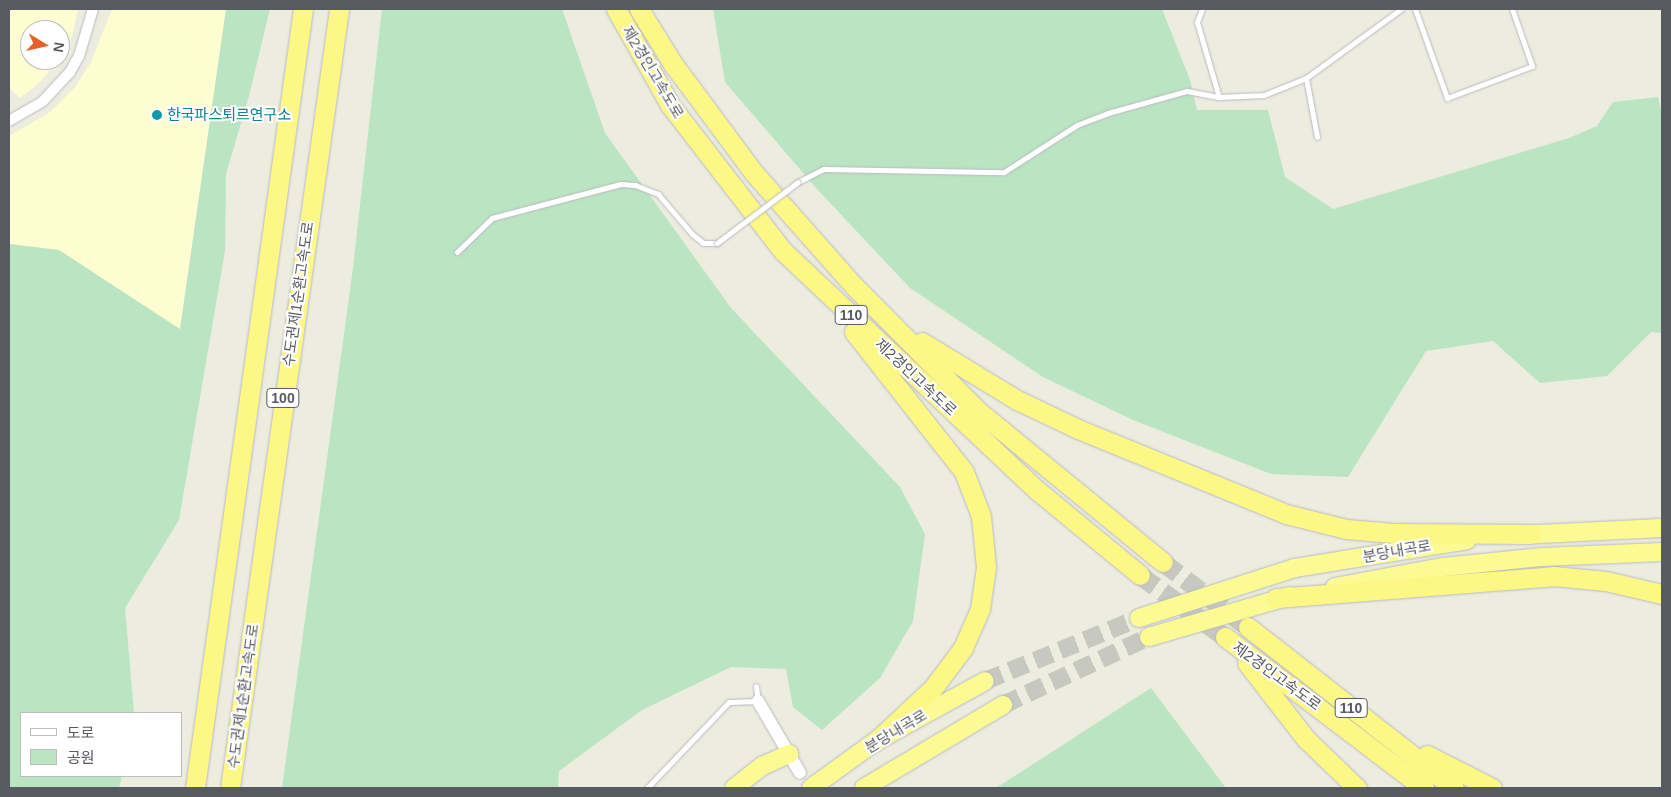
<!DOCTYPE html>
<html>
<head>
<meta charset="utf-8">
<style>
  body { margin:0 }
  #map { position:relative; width:1671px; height:797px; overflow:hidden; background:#ececdf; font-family:Helvetica,"Noto Sans KR",sans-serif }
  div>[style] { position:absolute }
  .commercial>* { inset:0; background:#fefdd2 }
  .green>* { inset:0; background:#bbe4c3 }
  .trunk-tunnel>* { height:18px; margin-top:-9px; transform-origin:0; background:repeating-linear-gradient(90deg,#c7c8c0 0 18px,transparent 0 27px) }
  .motorway-tunnel>* { height:19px; margin-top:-9.5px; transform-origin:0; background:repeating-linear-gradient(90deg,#c7c8c0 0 19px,transparent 0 28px) }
  .roads { filter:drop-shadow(0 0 1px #babbc2) drop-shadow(0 0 1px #babbc2) }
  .service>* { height:5px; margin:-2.5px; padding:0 2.5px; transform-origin:2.5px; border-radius:2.5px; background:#fff }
  .minor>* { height:10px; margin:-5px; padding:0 5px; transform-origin:5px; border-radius:5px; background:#fff }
  .tertiary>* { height:12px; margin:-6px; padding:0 6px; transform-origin:6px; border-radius:6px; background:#fff }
  .trunk>* { height:18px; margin:-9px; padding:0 9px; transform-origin:9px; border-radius:9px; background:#fcfb93 }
  .motorway>* { height:19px; margin:-9.5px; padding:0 9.5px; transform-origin:9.5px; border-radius:9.5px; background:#fdf785 }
  .bridges { filter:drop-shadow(0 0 1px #babbc2) drop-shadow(0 0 1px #babbc2) }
  .service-bridge>* { height:5px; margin:-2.5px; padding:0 2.5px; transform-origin:2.5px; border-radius:2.5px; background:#fff }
  .dots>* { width:14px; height:14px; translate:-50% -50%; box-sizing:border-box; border:2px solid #fff; border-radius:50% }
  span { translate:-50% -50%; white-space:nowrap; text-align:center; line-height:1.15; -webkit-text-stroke:4px #fff; paint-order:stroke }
  .shield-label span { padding:1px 4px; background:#fff; border:1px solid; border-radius:4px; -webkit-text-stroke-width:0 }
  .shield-label { font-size:14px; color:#585a61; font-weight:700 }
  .street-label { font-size:15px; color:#585a61 }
  .culture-label { font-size:15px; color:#0d838f }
  .left { translate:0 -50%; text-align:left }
  .frame { position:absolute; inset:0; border:10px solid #585a61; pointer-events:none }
  .legend { position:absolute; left:20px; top:712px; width:162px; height:65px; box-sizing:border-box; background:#fff; border:1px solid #bcbdc0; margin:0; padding:6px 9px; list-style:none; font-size:15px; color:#585a61 }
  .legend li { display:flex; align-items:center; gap:10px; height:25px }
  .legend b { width:25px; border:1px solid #bcbdc0 }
  .north { position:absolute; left:20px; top:20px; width:50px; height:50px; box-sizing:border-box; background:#fff; border:1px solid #bcbdc0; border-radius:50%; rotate:99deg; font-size:14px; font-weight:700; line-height:20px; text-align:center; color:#585a61 }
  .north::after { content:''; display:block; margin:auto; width:18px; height:22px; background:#ea5e28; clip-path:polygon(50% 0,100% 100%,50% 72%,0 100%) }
</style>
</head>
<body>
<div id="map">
  <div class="commercial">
    <div style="clip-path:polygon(9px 9px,78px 9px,72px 36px,60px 59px,60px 30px,30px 30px,30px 60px,59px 60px,39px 83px,20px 98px,9px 87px)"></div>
    <div style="clip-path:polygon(112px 9px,226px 9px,180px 330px,59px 250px,9px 244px,9px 136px,50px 112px,75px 87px,91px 62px)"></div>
  </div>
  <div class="green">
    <div style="clip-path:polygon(226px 9px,270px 9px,249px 96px,226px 174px,225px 251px,179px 520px,125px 608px,134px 713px,21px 713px,21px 776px,122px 776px,119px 788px,9px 788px,9px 244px,59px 250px,180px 329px)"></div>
    <div style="clip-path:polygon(382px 9px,562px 9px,605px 133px,731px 308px,900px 487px,925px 534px,913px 621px,880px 678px,822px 730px,793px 707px,786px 669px,731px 667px,642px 710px,559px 771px,558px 788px,282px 788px,353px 268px)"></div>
    <div style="clip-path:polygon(713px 9px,1162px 9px,1190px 80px,1197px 110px,1268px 110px,1285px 177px,1333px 209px,1569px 138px,1597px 126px,1613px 102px,1658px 97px,1662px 114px,1662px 333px,1651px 332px,1607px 376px,1540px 383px,1493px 341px,1426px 351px,1348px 477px,1271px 474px,1133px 420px,1043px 377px,910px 288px,816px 188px,725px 82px)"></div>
    <div style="clip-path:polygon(1151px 688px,1226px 788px,996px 788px)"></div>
  </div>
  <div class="trunk-tunnel">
    <div style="left:985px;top:681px;width:166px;rotate:-22.2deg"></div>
    <div style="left:1003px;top:705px;width:161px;rotate:-25deg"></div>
  </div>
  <div class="motorway-tunnel">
    <div style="left:1163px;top:562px;width:107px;rotate:37.4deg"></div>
    <div style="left:1140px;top:575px;width:105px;rotate:36.1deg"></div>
  </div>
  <div class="roads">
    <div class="service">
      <div style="left:1202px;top:9px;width:14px;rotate:111deg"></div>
      <div style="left:1197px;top:22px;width:78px;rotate:73.7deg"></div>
      <div style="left:1415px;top:9px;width:95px;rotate:70.2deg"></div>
      <div style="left:1447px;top:98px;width:91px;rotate:-20.6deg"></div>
      <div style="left:1532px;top:66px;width:60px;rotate:-109.3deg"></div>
      <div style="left:1306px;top:78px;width:60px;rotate:79.4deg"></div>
      <div style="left:798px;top:182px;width:29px;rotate:-27deg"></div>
      <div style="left:824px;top:169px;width:180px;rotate:1deg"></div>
      <div style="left:1004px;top:172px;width:87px;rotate:-32.8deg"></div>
      <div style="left:1077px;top:125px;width:33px;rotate:-21deg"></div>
      <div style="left:1108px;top:113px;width:82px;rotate:-15.6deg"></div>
      <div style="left:1187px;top:91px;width:33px;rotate:11deg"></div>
      <div style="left:1219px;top:97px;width:45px;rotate:-2.5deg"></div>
      <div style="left:1264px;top:95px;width:45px;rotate:-22deg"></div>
      <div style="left:1306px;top:78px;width:117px;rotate:-36deg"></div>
      <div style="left:457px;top:252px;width:49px;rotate:-44.2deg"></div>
      <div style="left:492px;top:218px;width:133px;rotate:-14.8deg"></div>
      <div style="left:621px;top:184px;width:14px;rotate:4deg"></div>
      <div style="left:635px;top:185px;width:25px;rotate:21deg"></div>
      <div style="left:658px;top:194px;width:52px;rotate:49.6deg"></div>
      <div style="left:692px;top:234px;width:14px;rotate:39deg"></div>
      <div style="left:703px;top:243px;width:14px"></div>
      <div style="left:647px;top:788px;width:119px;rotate:-46.4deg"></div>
      <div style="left:729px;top:702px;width:29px;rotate:-2deg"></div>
      <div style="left:758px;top:701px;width:15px;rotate:-98deg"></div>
    </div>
    <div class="minor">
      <div style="left:9px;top:121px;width:39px;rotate:-30deg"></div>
      <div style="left:43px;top:101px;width:40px;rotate:-47deg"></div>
      <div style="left:70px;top:72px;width:18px;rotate:-61deg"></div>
      <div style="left:79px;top:56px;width:49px;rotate:-73.4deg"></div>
    </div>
    <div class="tertiary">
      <div style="left:758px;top:701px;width:83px;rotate:59.7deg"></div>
    </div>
    <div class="trunk">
      <div style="left:1518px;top:535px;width:144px;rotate:-2.8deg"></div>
      <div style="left:1335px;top:587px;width:110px;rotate:-10.5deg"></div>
      <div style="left:1443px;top:567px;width:100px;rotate:-5.8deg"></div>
      <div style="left:1542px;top:557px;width:120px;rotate:-2.4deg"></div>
      <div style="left:1139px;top:618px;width:164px;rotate:-17.8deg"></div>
      <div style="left:1295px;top:568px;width:174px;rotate:-9.2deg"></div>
      <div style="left:1149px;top:637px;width:146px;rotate:-16.3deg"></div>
      <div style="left:734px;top:788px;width:36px;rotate:-38deg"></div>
      <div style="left:762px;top:766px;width:30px;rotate:-24deg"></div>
      <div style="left:811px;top:788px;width:80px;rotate:-35.9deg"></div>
      <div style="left:876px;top:741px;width:124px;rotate:-28.8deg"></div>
      <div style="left:864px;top:788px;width:162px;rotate:-30.8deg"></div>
    </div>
    <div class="motorway">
      <div style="left:616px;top:9px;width:110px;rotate:60.6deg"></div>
      <div style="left:670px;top:105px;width:185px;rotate:52.3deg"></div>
      <div style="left:783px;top:251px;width:350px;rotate:43.3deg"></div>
      <div style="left:1038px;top:491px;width:132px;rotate:39.5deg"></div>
      <div style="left:639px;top:9px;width:65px;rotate:58.3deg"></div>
      <div style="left:673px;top:64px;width:136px;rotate:53.4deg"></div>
      <div style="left:754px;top:173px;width:152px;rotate:48.5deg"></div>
      <div style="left:855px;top:287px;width:173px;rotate:45.2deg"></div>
      <div style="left:977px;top:410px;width:240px;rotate:39.3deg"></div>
      <div style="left:854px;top:332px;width:178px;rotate:51.8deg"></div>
      <div style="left:964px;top:472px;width:47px;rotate:68.9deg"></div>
      <div style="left:981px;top:516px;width:51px;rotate:84.4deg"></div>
      <div style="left:986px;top:567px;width:42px;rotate:98.1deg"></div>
      <div style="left:980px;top:609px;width:43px;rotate:113.6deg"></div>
      <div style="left:963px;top:648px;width:50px;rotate:126.9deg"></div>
      <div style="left:933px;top:688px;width:78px;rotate:137.1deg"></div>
      <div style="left:922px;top:342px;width:111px;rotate:31.4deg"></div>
      <div style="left:1017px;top:400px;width:68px;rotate:25.4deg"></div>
      <div style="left:1078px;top:429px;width:225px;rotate:22.2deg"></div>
      <div style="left:1286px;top:514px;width:62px;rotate:14deg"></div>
      <div style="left:1346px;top:529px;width:48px;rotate:4.8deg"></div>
      <div style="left:1394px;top:533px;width:137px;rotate:0.4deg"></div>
      <div style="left:1276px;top:598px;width:278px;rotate:-4.5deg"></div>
      <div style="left:1553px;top:576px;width:53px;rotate:5.4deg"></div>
      <div style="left:1606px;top:581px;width:57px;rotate:13.1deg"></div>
      <div style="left:1248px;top:627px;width:261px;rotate:38deg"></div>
      <div style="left:1225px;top:637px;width:250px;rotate:37.2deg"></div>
      <div style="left:1247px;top:663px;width:96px;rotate:52.2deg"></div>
      <div style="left:1306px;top:739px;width:71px;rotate:43.9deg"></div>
      <div style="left:1427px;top:755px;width:73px;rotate:26.9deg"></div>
      <div style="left:195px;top:788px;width:786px;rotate:-82.11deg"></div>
      <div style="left:230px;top:788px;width:787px;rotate:-82.03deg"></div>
    </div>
  </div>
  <div class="bridges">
    <div class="service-bridge">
      <div style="left:717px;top:243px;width:101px;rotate:-37deg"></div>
    </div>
  </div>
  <div class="dots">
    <div style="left:157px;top:115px;background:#0f9aa8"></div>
  </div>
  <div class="shield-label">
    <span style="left:851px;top:315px">110</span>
    <span style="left:283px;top:398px">100</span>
    <span style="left:1351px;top:708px">110</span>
  </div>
  <div class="street-label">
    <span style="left:653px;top:72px;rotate:59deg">제2경인고속도로</span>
    <span style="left:298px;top:294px;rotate:-82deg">수도권제1순환고속도로</span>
    <span style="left:916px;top:377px;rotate:43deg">제2경인고속도로</span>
    <span style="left:1397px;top:551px;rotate:-10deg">분당내곡로</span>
    <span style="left:1277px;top:676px;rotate:36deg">제2경인고속도로</span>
    <span style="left:243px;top:696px;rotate:-82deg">수도권제1순환고속도로</span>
    <span style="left:896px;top:731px;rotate:-31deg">분당내곡로</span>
  </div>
  <div class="culture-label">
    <span class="left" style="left:167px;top:115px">한국파스퇴르연구소</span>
  </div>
  <div class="frame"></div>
  <ul class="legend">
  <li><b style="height:6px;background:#fff"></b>도로</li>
  <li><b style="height:14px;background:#bbe4c3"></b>공원</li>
  </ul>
  <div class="north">N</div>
</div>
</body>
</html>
